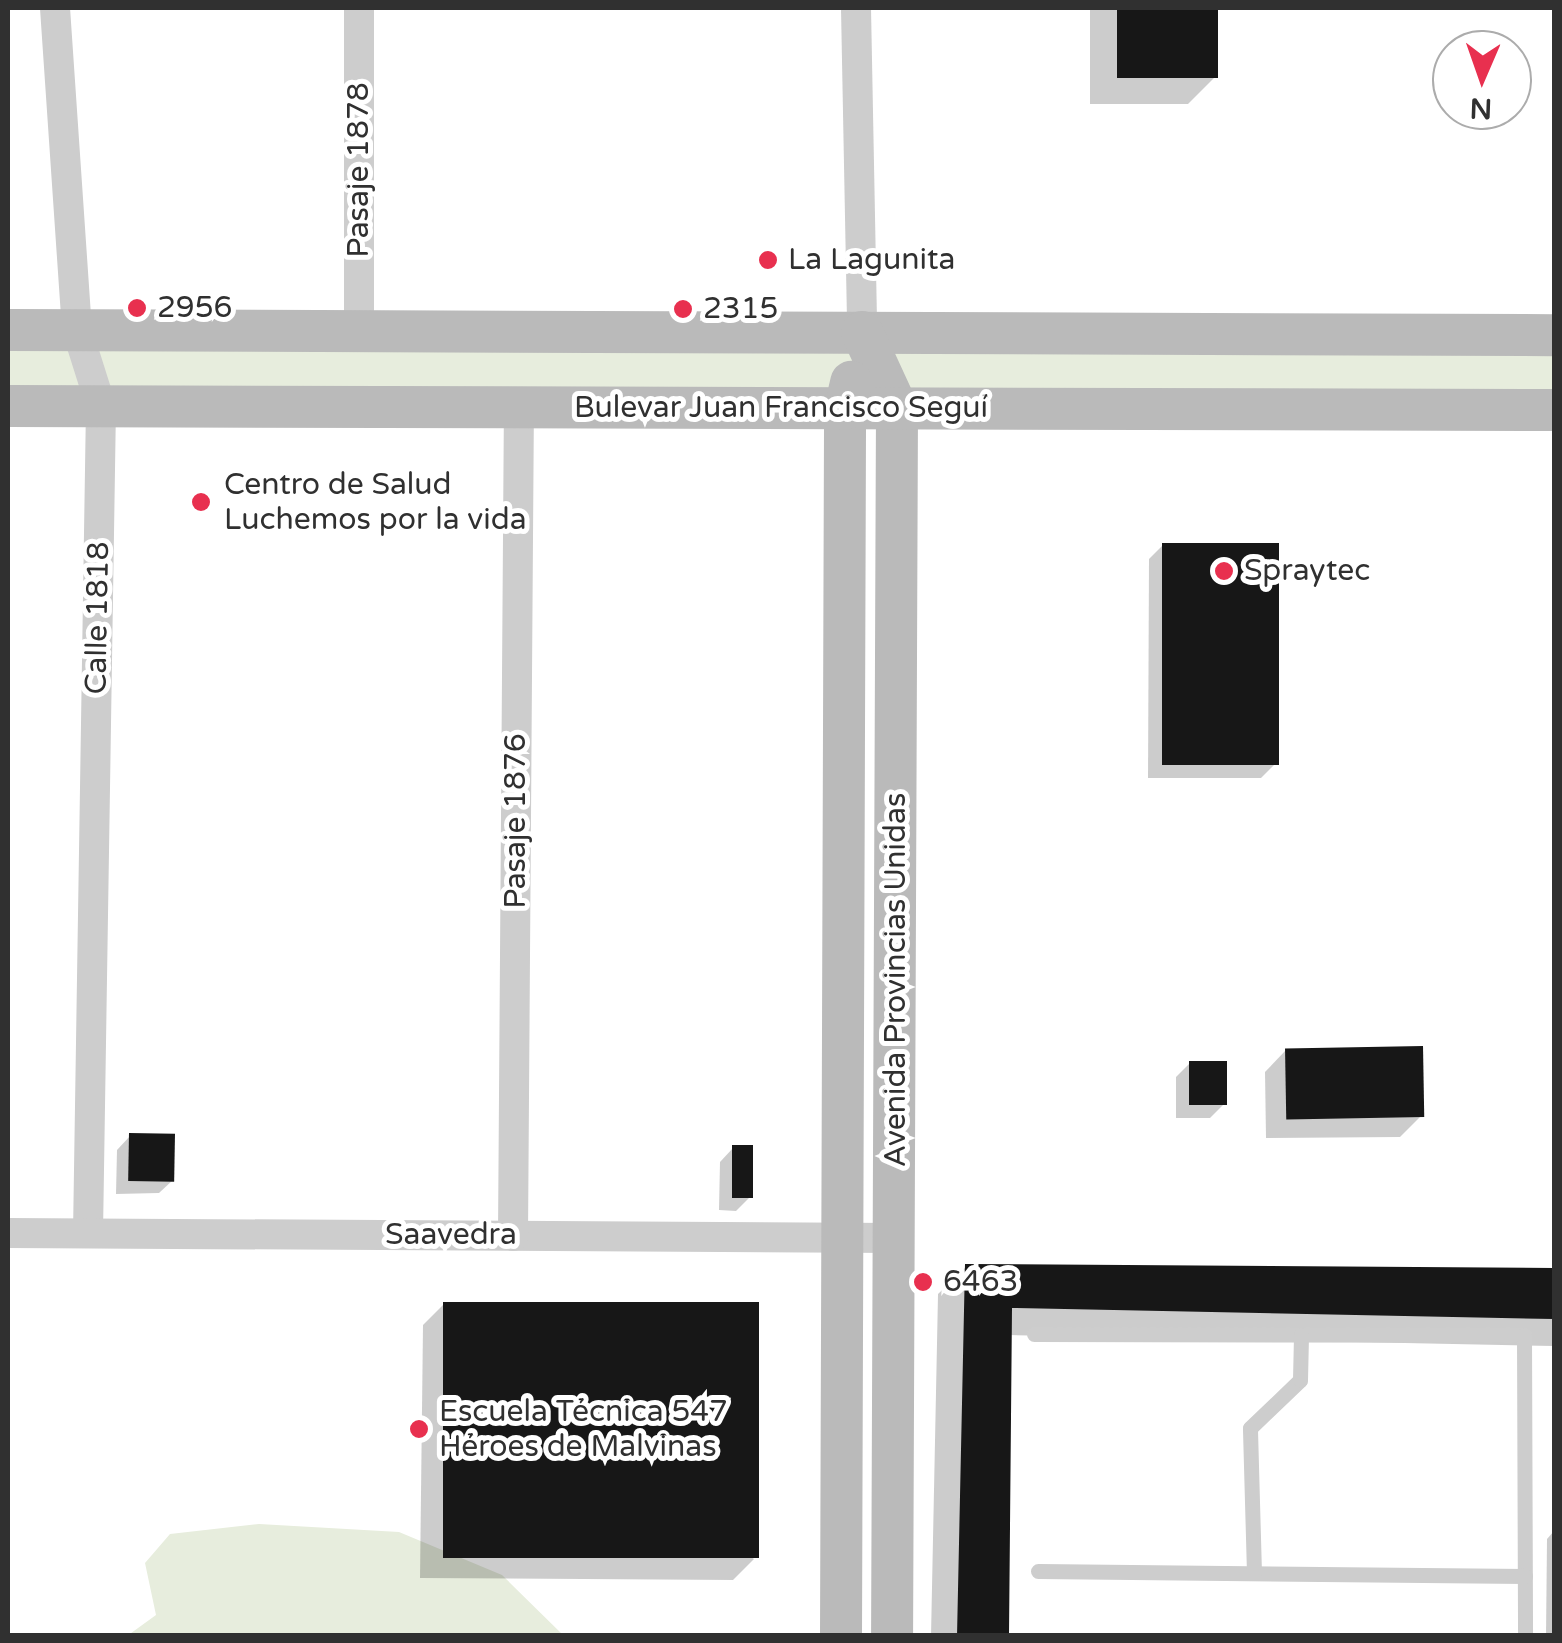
<!DOCTYPE html>
<html>
<head>
<meta charset="utf-8">
<style>
  body { margin:0 }
  #map { position:relative; width:1562px; height:1643px; overflow:hidden; background:#fff; font-family:"Varela Round",sans-serif }
  div>[style] { position:absolute }
  .green>* { inset:0; background:#e7eddd; transform-origin:0 0 }
  .shadow>* { inset:0; background:#0003 }
  .building>* { inset:0; background:#171717; transform-origin:0 0 }
  .lane>* { height:15px; margin:-7.5px; padding:0 7.5px; transform-origin:7.5px; border-radius:7.5px; background:#cdcdcd }
  .street>* { height:30px; margin:-15px; padding:0 15px; transform-origin:15px; border-radius:15px; background:#cdcdcd }
  .secondary>* { height:42px; margin:-21px; padding:0 21px; transform-origin:21px; border-radius:21px; background:#bababa }
  .dots>* { width:28px; height:28px; translate:-50% -50%; box-sizing:border-box; border:5px solid #fff; border-radius:50% }
  span { translate:-50% -50%; white-space:nowrap; text-align:center; line-height:1.15; -webkit-text-stroke:10px #fff; paint-order:stroke }
  .street-label { font-size:30px; color:#303030 }
  .poi-label { font-size:30px; color:#303030 }
  .left { translate:0 -50%; text-align:left }
  .frame { position:absolute; inset:0; border:10px solid #303030; pointer-events:none }
  .north { position:absolute; left:1432px; top:30px; width:100px; height:100px; box-sizing:border-box; background:#fff; border:2px solid #acacac; border-radius:50%; rotate:182deg; font-size:28px; font-weight:700; line-height:40px; text-align:center; color:#303030 }
  .north::after { content:''; display:block; margin:auto; width:35px; height:45px; background:#e8304f; clip-path:polygon(50% 0,100% 100%,50% 72%,0 100%) }
</style>
</head>
<body>
<div id="map">
  <div class="green">
    <div style="left:8px;top:330px;width:1546px;height:76px"></div>
    <div style="clip-path:polygon(259px 1524px,399px 1532px,502px 1575px,563px 1635px,127px 1636px,156px 1615px,145px 1563px,170px 1534px)"></div>
  </div>
  <div class="shadow">
    <div style="clip-path:polygon(1090px 8px,1215px 8px,1216px 76px,1188px 104px,1090px 104px)"></div>
    <div style="clip-path:polygon(1163px 545px,1275px 764px,1261px 778px,1148px 778px,1149px 559px)"></div>
    <div style="clip-path:polygon(1286px 1050px,1421px 1116px,1400px 1137px,1266px 1138px,1265px 1072px)"></div>
    <div style="clip-path:polygon(1190px 1063px,1224px 1104px,1210px 1118px,1176px 1118px,1176px 1077px)"></div>
    <div style="clip-path:polygon(130px 1136px,173px 1180px,159px 1193px,116px 1194px,117px 1150px)"></div>
    <div style="clip-path:polygon(733px 1148px,750px 1197px,736px 1211px,719px 1210px,720px 1162px)"></div>
    <div style="clip-path:polygon(966px 1267px,1554px 1271px,1554px 1346px,1009px 1335px,1006px 1636px,931px 1636px,938px 1294px)"></div>
    <div style="clip-path:polygon(444px 1304px,754px 1559px,733px 1580px,420px 1578px,423px 1325px)"></div>
    <div style="clip-path:polygon(1554px 1531px,1554px 1636px,1546px 1636px,1547px 1539px)"></div>
  </div>
  <div class="building">
    <div style="left:1117px;top:8px;width:101px;height:70px"></div>
    <div style="left:1162px;top:543px;width:117px;height:222px"></div>
    <div style="left:1423px;top:1046px;width:71px;height:138px;rotate:89deg"></div>
    <div style="left:1189px;top:1061px;width:38px;height:44px"></div>
    <div style="left:129px;top:1133px;width:46px;height:48px;rotate:1deg"></div>
    <div style="left:732px;top:1145px;width:21px;height:53px"></div>
    <div style="clip-path:polygon(965px 1264px,1554px 1268px,1554px 1319px,1012px 1308px,1009px 1636px,957px 1636px)"></div>
    <div style="left:443px;top:1302px;width:316px;height:256px"></div>
  </div>
  <div class="lane">
    <div style="left:1034px;top:1334px;width:490px;rotate:0.1deg"></div>
    <div style="left:1524px;top:1335px;width:301px;rotate:89.8deg"></div>
    <div style="left:1038px;top:1571px;width:487px;rotate:0.6deg"></div>
    <div style="left:1254px;top:1573px;width:145px;rotate:-91.6deg"></div>
    <div style="left:1250px;top:1428px;width:69px;rotate:-43.8deg"></div>
    <div style="left:1300px;top:1380px;width:45px;rotate:-88.7deg"></div>
  </div>
  <div class="street">
    <div style="left:55px;top:8px;width:323px;rotate:86.1deg"></div>
    <div style="left:77px;top:330px;width:80px;rotate:72.5deg"></div>
    <div style="left:101px;top:406px;width:827px;rotate:90.9deg"></div>
    <div style="left:856px;top:8px;width:324px;rotate:88.9deg"></div>
    <div style="left:359px;top:332px;width:324px;rotate:-90deg"></div>
    <div style="left:8px;top:1233px;width:887px;rotate:0.32deg"></div>
    <div style="left:513px;top:1236px;width:829px;rotate:-89.59deg"></div>
  </div>
  <div class="secondary">
    <div style="left:8px;top:330px;width:1546px;rotate:0.19deg"></div>
    <div style="left:862px;top:332px;width:84px;rotate:65.3deg"></div>
    <div style="left:897px;top:408px;width:1228px;rotate:90.23deg"></div>
    <div style="left:8px;top:406px;width:1546px;rotate:0.15deg"></div>
    <div style="left:841px;top:1636px;width:1227px;rotate:-89.81deg"></div>
    <div style="left:845px;top:409px;width:28px;rotate:-77deg"></div>
  </div>
  <div class="dots">
    <div style="left:768px;top:260px;background:#e8304f"></div>
    <div style="left:137px;top:308px;background:#e8304f"></div>
    <div style="left:683px;top:309px;background:#e8304f"></div>
    <div style="left:201px;top:502px;background:#e8304f"></div>
    <div style="left:1224px;top:571px;background:#e8304f"></div>
    <div style="left:923px;top:1282px;background:#e8304f"></div>
    <div style="left:419px;top:1429px;background:#e8304f"></div>
  </div>
  <div class="street-label">
    <span style="left:359px;top:170px;rotate:-90deg">Pasaje 1878</span>
    <span style="left:781px;top:408px">Bulevar Juan Francisco Seguí</span>
    <span style="left:98px;top:618px;rotate:-89deg">Calle 1818</span>
    <span style="left:516px;top:821px;rotate:-90deg">Pasaje 1876</span>
    <span style="left:896px;top:980px;rotate:-90deg">Avenida Provincias Unidas</span>
    <span style="left:451px;top:1235px">Saavedra</span>
  </div>
  <div class="poi-label">
    <span class="left" style="left:788px;top:260px">La Lagunita</span>
    <span class="left" style="left:157px;top:308px">2956</span>
    <span class="left" style="left:703px;top:309px">2315</span>
    <span class="left" style="left:224px;top:502px">Centro de Salud<br>Luchemos por la vida</span>
    <span class="left" style="left:1244px;top:571px">Spraytec</span>
    <span class="left" style="left:943px;top:1282px">6463</span>
    <span class="left" style="left:439px;top:1429px">Escuela Técnica 547<br>Héroes de Malvinas</span>
  </div>
  <div class="frame"></div>
  <div class="north">N</div>
</div>
</body>
</html>
